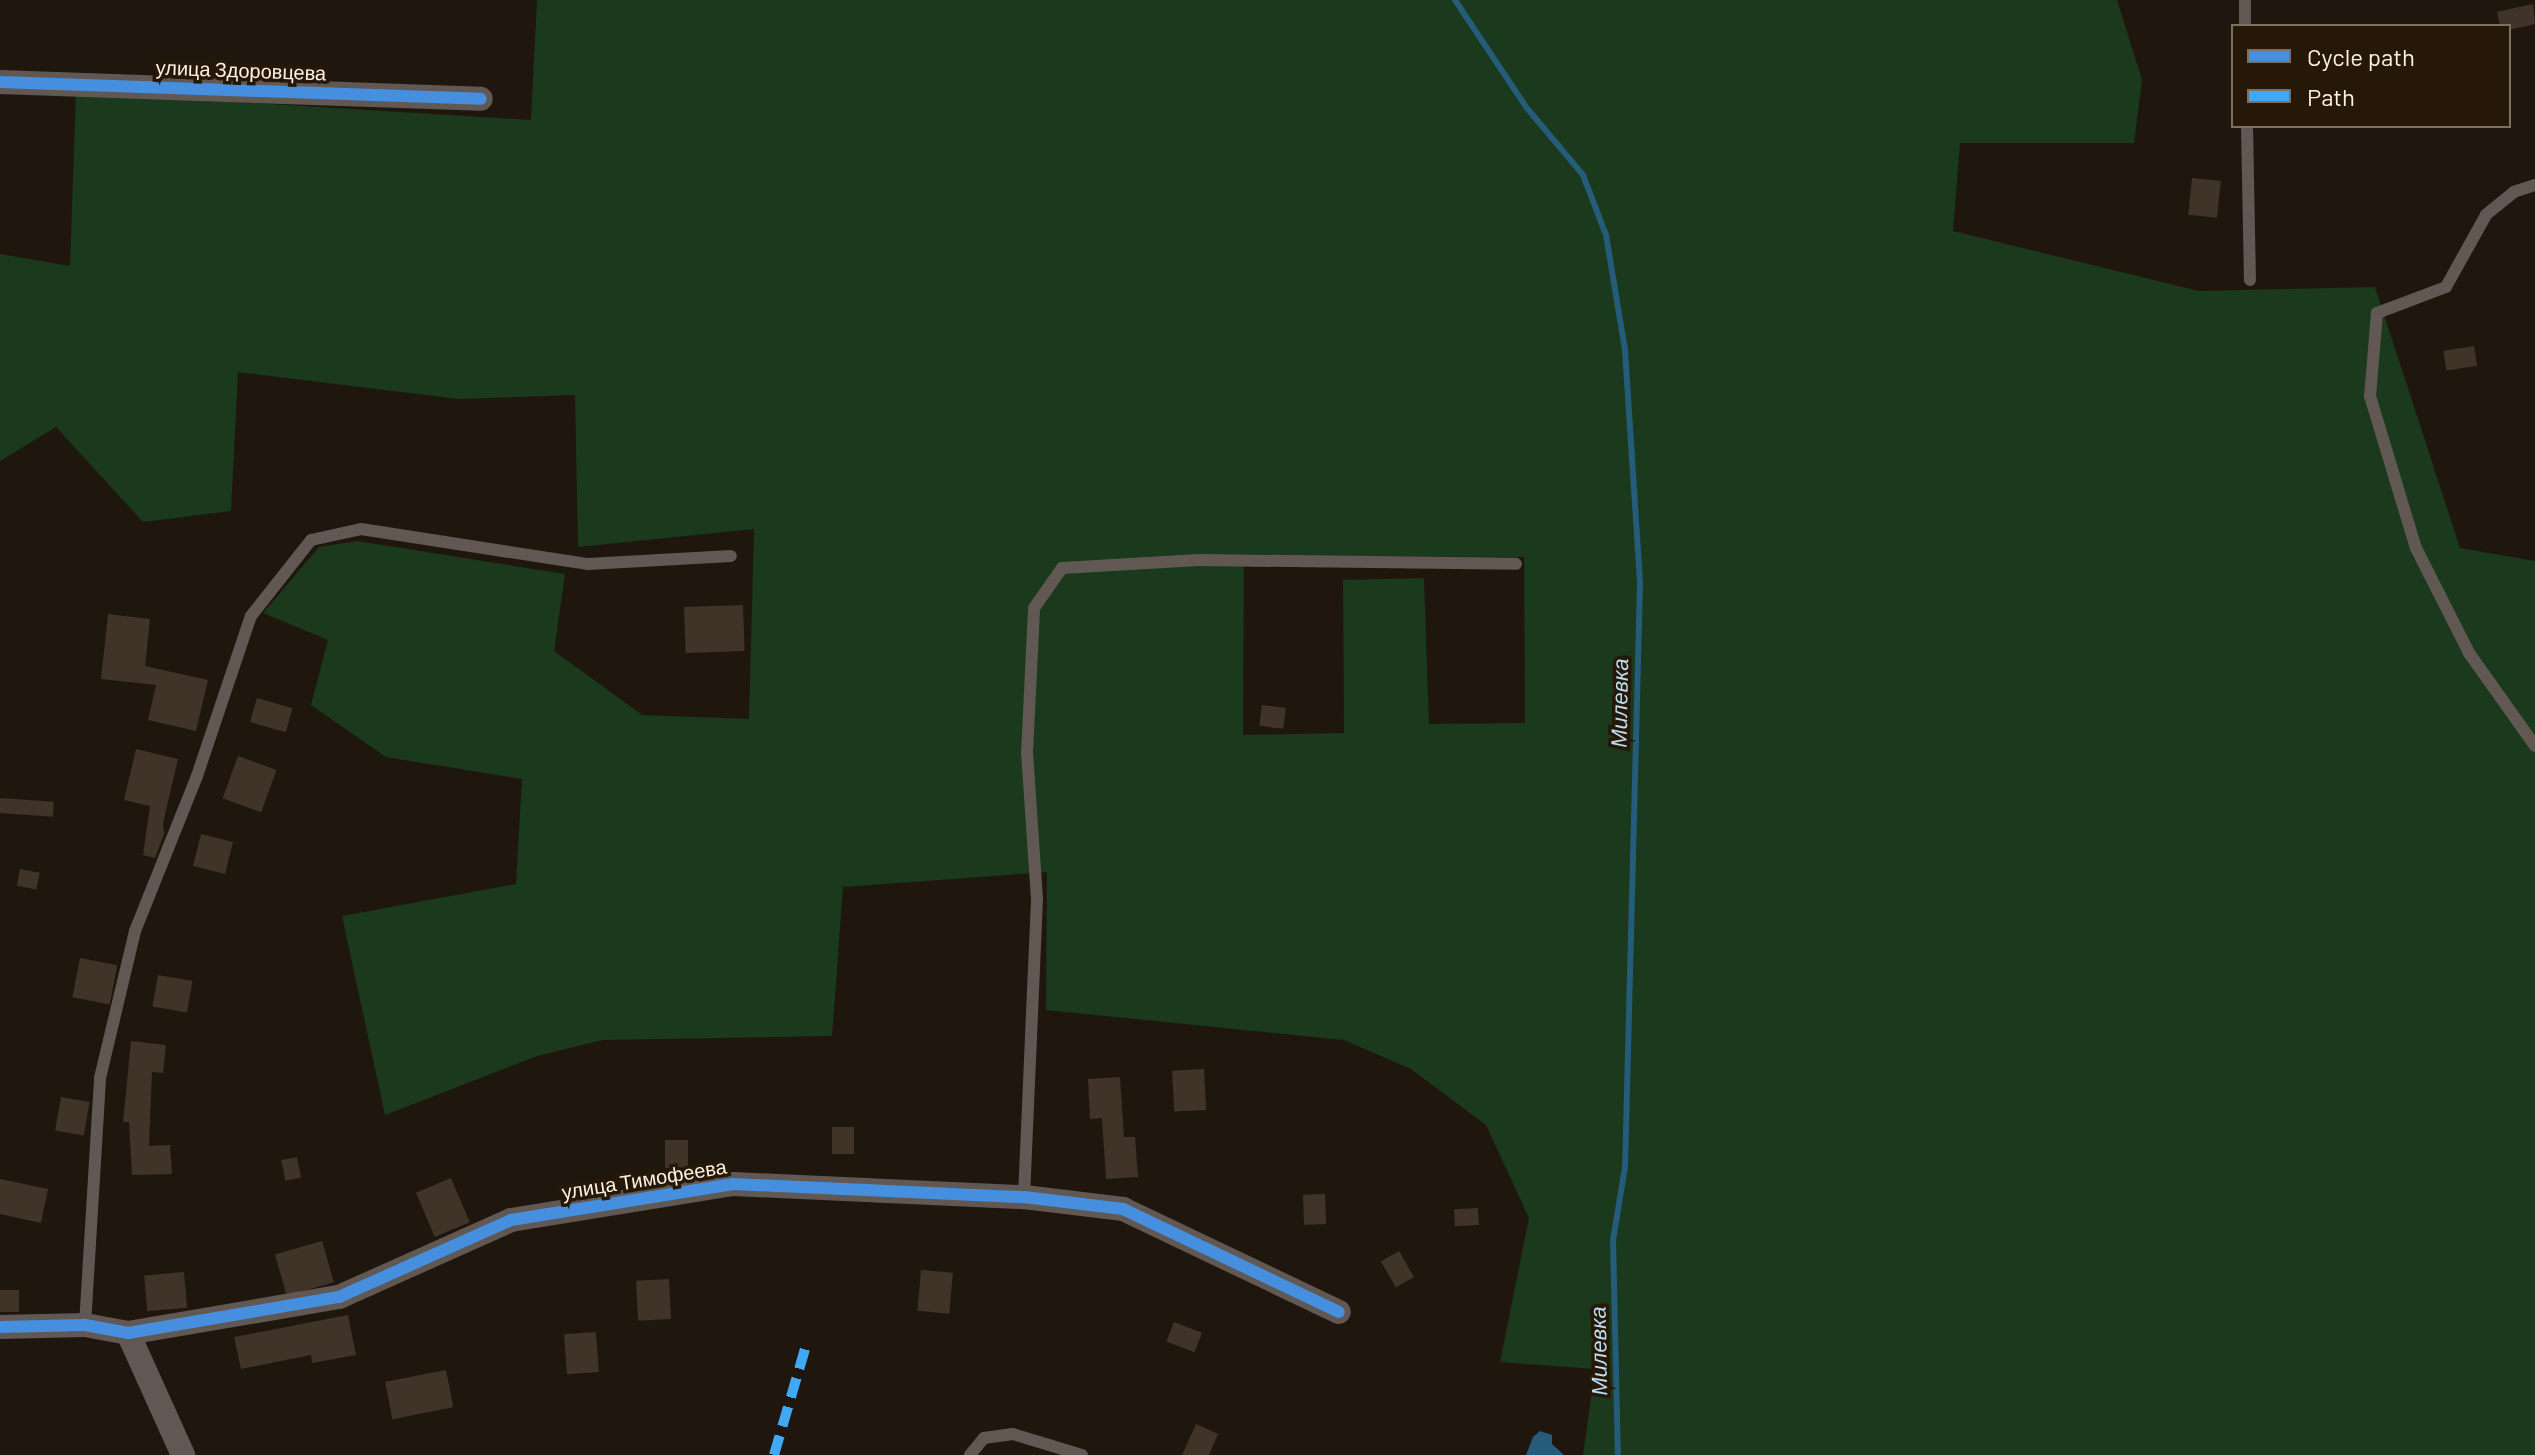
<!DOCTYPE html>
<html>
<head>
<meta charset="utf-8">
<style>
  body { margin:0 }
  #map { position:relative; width:2535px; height:1455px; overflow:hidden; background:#1f170e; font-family:Barlow,sans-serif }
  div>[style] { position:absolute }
  .green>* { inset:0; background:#1a391d }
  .water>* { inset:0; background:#245c7a }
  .stream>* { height:6px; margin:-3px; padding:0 3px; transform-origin:3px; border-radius:3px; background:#245c7a }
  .building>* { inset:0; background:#403328; transform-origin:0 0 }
  .service>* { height:12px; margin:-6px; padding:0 6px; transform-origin:6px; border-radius:6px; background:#615854 }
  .minor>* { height:24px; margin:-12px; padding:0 12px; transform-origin:12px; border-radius:12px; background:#615854 }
  .quiet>* { height:10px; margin-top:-5px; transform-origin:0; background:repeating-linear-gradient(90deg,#3fa9f5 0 20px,transparent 0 30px) }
  .cycleway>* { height:12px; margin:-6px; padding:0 6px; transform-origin:6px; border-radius:6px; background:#468fdf }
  span { translate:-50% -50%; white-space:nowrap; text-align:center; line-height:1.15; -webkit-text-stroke:7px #261807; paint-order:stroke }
  .street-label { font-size:20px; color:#fcf2e7 }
  .water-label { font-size:22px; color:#bcddf2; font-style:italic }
  .legend { position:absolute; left:2231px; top:24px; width:280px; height:104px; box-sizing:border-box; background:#261807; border:2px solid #7c6f61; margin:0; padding:10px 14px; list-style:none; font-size:24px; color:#fcf2e7 }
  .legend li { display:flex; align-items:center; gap:16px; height:40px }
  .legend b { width:40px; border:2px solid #7c6f61 }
</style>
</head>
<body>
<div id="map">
  <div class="green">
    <div style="clip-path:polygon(evenodd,537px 0,2117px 0,2142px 80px,2134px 143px,1960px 143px,1953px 231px,2199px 291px,2375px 287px,2460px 548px,2535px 561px,2535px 1455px,1583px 1455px,1595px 1369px,1500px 1362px,1529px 1218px,1486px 1125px,1411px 1069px,1344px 1040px,1046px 1010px,1047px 872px,843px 887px,832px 1036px,603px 1040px,537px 1056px,385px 1115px,342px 916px,516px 884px,522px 779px,386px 757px,311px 705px,328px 640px,263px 613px,319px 547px,357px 541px,565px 574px,554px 651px,642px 715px,749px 719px,754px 529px,578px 547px,575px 395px,459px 399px,238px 372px,231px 511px,143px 522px,56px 427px,0 461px,0 254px,70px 266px,76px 92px,531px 120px,537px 0,1244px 556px,1524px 557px,1525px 723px,1429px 724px,1424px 578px,1343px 580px,1344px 733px,1243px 735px,1244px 556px)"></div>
  </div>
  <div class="water">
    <div style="clip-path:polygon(1540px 1431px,1552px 1435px,1552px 1444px,1564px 1455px,1526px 1455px,1533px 1437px)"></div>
  </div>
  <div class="stream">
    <div style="left:1455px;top:0;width:128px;rotate:56.4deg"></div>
    <div style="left:1526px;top:107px;width:89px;rotate:50deg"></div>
    <div style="left:1583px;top:175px;width:64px;rotate:69deg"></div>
    <div style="left:1606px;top:235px;width:117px;rotate:80.6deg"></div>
    <div style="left:1625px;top:350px;width:234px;rotate:86.3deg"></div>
    <div style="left:1640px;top:584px;width:583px;rotate:91.47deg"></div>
    <div style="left:1625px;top:1167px;width:74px;rotate:99.3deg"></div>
    <div style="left:1613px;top:1240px;width:215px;rotate:88.7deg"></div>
  </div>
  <div class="building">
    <div style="clip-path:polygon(2533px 4px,2535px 24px,2509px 30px,2509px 26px,2500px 26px,2497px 12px)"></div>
    <div style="left:2192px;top:178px;width:29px;height:37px;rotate:6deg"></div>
    <div style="left:2474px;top:346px;width:20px;height:31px;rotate:81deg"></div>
    <div style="left:743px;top:605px;width:46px;height:59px;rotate:88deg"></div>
    <div style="clip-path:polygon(108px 614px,150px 619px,145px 666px,208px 680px,196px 731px,148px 720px,156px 685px,101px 679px)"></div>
    <div style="left:257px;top:698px;width:37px;height:25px;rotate:16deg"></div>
    <div style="left:1262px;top:705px;width:24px;height:21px;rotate:7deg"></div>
    <div style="clip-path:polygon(136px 749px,178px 759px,163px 823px,164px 834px,155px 858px,143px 855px,150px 806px,124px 800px)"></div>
    <div style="left:238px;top:756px;width:41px;height:45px;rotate:20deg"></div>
    <div style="left:0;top:798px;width:54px;height:15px;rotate:4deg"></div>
    <div style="left:201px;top:834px;width:33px;height:33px;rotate:14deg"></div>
    <div style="left:20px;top:869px;width:20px;height:17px;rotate:11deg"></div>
    <div style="left:80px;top:958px;width:38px;height:40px;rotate:11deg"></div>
    <div style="left:158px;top:975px;width:35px;height:32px;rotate:10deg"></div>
    <div style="clip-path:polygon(131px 1041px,166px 1045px,163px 1073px,152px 1072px,149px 1146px,170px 1145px,172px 1174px,132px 1175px,129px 1122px,123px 1122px)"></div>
    <div style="left:1204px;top:1069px;width:41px;height:32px;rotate:87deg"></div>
    <div style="clip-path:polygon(1120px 1077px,1124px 1137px,1135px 1137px,1138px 1177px,1106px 1179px,1102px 1118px,1090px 1119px,1088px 1079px)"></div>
    <div style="left:61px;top:1097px;width:29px;height:34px;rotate:10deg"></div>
    <div style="left:832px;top:1127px;width:22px;height:27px"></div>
    <div style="left:665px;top:1140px;width:23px;height:28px"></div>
    <div style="left:297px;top:1157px;width:21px;height:16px;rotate:79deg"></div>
    <div style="left:451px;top:1178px;width:48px;height:38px;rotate:67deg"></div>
    <div style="clip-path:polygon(0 1179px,48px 1189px,41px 1223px,0 1214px)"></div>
    <div style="left:1325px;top:1194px;width:30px;height:22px;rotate:88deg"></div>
    <div style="left:1478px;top:1208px;width:17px;height:24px;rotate:87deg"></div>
    <div style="left:322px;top:1241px;width:43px;height:49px;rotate:74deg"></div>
    <div style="left:1399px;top:1251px;width:30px;height:21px;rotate:60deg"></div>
    <div style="left:921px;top:1270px;width:32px;height:41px;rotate:5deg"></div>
    <div style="left:184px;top:1272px;width:36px;height:40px;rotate:85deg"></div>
    <div style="left:669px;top:1279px;width:40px;height:33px;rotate:87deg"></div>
    <div style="left:0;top:1290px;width:19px;height:22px"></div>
    <div style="clip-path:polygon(348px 1315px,356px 1355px,312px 1363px,311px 1355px,241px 1369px,234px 1337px)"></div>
    <div style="left:1174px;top:1322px;width:30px;height:21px;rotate:21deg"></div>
    <div style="left:596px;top:1332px;width:40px;height:32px;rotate:86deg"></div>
    <div style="left:446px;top:1370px;width:38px;height:62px;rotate:79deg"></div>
    <div style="clip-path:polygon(1196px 1424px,1218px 1434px,1209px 1455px,1182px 1455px)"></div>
  </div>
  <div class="service">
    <div style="left:2245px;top:0;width:26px;rotate:90deg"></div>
    <div style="left:2247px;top:126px;width:154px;rotate:88.9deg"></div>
    <div style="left:2535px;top:185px;width:22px;rotate:162deg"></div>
    <div style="left:2514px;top:192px;width:36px;rotate:141deg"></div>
    <div style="left:2486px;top:215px;width:82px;rotate:119.1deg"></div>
    <div style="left:2446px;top:287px;width:74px;rotate:159.4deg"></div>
    <div style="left:2377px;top:313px;width:83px;rotate:94.8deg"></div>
    <div style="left:2370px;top:396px;width:159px;rotate:73.2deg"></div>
    <div style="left:2416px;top:548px;width:118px;rotate:63.2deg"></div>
    <div style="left:2469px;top:653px;width:114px;rotate:54.6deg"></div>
    <div style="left:1024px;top:1197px;width:298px;rotate:-87.5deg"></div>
    <div style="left:1037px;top:899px;width:146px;rotate:-93.9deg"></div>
    <div style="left:1027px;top:753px;width:145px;rotate:-87.2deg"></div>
    <div style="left:1034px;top:608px;width:49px;rotate:-55deg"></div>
    <div style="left:1062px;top:568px;width:137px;rotate:-3.3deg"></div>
    <div style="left:1199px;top:560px;width:317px;rotate:0.7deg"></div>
    <div style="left:85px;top:1325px;width:247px;rotate:-86.5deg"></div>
    <div style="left:100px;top:1078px;width:151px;rotate:-76.6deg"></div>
    <div style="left:135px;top:931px;width:167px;rotate:-68.2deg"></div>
    <div style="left:197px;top:776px;width:169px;rotate:-71.4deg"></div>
    <div style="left:251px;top:616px;width:97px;rotate:-51.7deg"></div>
    <div style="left:311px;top:540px;width:51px;rotate:-12.4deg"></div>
    <div style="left:361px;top:529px;width:230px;rotate:8.8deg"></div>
    <div style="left:588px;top:564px;width:143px;rotate:-3.2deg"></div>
    <div style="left:970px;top:1455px;width:22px;rotate:-51deg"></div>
    <div style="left:984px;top:1438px;width:29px;rotate:-8deg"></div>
    <div style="left:1013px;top:1434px;width:72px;rotate:16.9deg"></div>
  </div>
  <div class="minor">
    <div style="left:0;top:82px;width:481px;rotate:2deg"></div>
    <div style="left:0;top:1327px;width:85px;rotate:-1.3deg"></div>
    <div style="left:85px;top:1325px;width:44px;rotate:10.5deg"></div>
    <div style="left:128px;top:1333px;width:214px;rotate:-9.7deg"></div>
    <div style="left:339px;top:1297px;width:188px;rotate:-24.1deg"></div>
    <div style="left:511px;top:1220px;width:225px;rotate:-9.2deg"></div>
    <div style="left:733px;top:1184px;width:291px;rotate:2.6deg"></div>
    <div style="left:1024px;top:1197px;width:100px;rotate:6.9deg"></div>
    <div style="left:1123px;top:1209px;width:239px;rotate:25.5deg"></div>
    <div style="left:128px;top:1333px;width:134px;rotate:65.7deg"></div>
  </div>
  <div class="quiet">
    <div style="left:774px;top:1455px;width:118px;rotate:-73.7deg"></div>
  </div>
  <div class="cycleway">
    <div style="left:0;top:82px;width:481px;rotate:2deg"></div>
    <div style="left:0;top:1327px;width:85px;rotate:-1.3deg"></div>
    <div style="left:85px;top:1325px;width:44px;rotate:10.5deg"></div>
    <div style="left:128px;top:1333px;width:214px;rotate:-9.7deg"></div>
    <div style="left:339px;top:1297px;width:188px;rotate:-24.1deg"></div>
    <div style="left:511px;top:1220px;width:225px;rotate:-9.2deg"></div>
    <div style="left:733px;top:1184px;width:291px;rotate:2.6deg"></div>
    <div style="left:1024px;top:1197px;width:100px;rotate:6.9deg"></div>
    <div style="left:1123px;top:1209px;width:239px;rotate:25.5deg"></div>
  </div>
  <div class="street-label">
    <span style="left:241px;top:70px;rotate:2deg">улица Здоровцева</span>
    <span style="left:644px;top:1179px;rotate:-9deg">улица Тимофеева</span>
  </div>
  <div class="water-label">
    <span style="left:1619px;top:703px;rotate:-89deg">Милевка</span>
    <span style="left:1598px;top:1351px;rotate:-91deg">Милевка</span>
  </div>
  <ul class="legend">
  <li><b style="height:10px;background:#468fdf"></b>Cycle path</li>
  <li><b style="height:10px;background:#3fa9f5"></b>Path</li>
  </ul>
</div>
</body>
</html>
